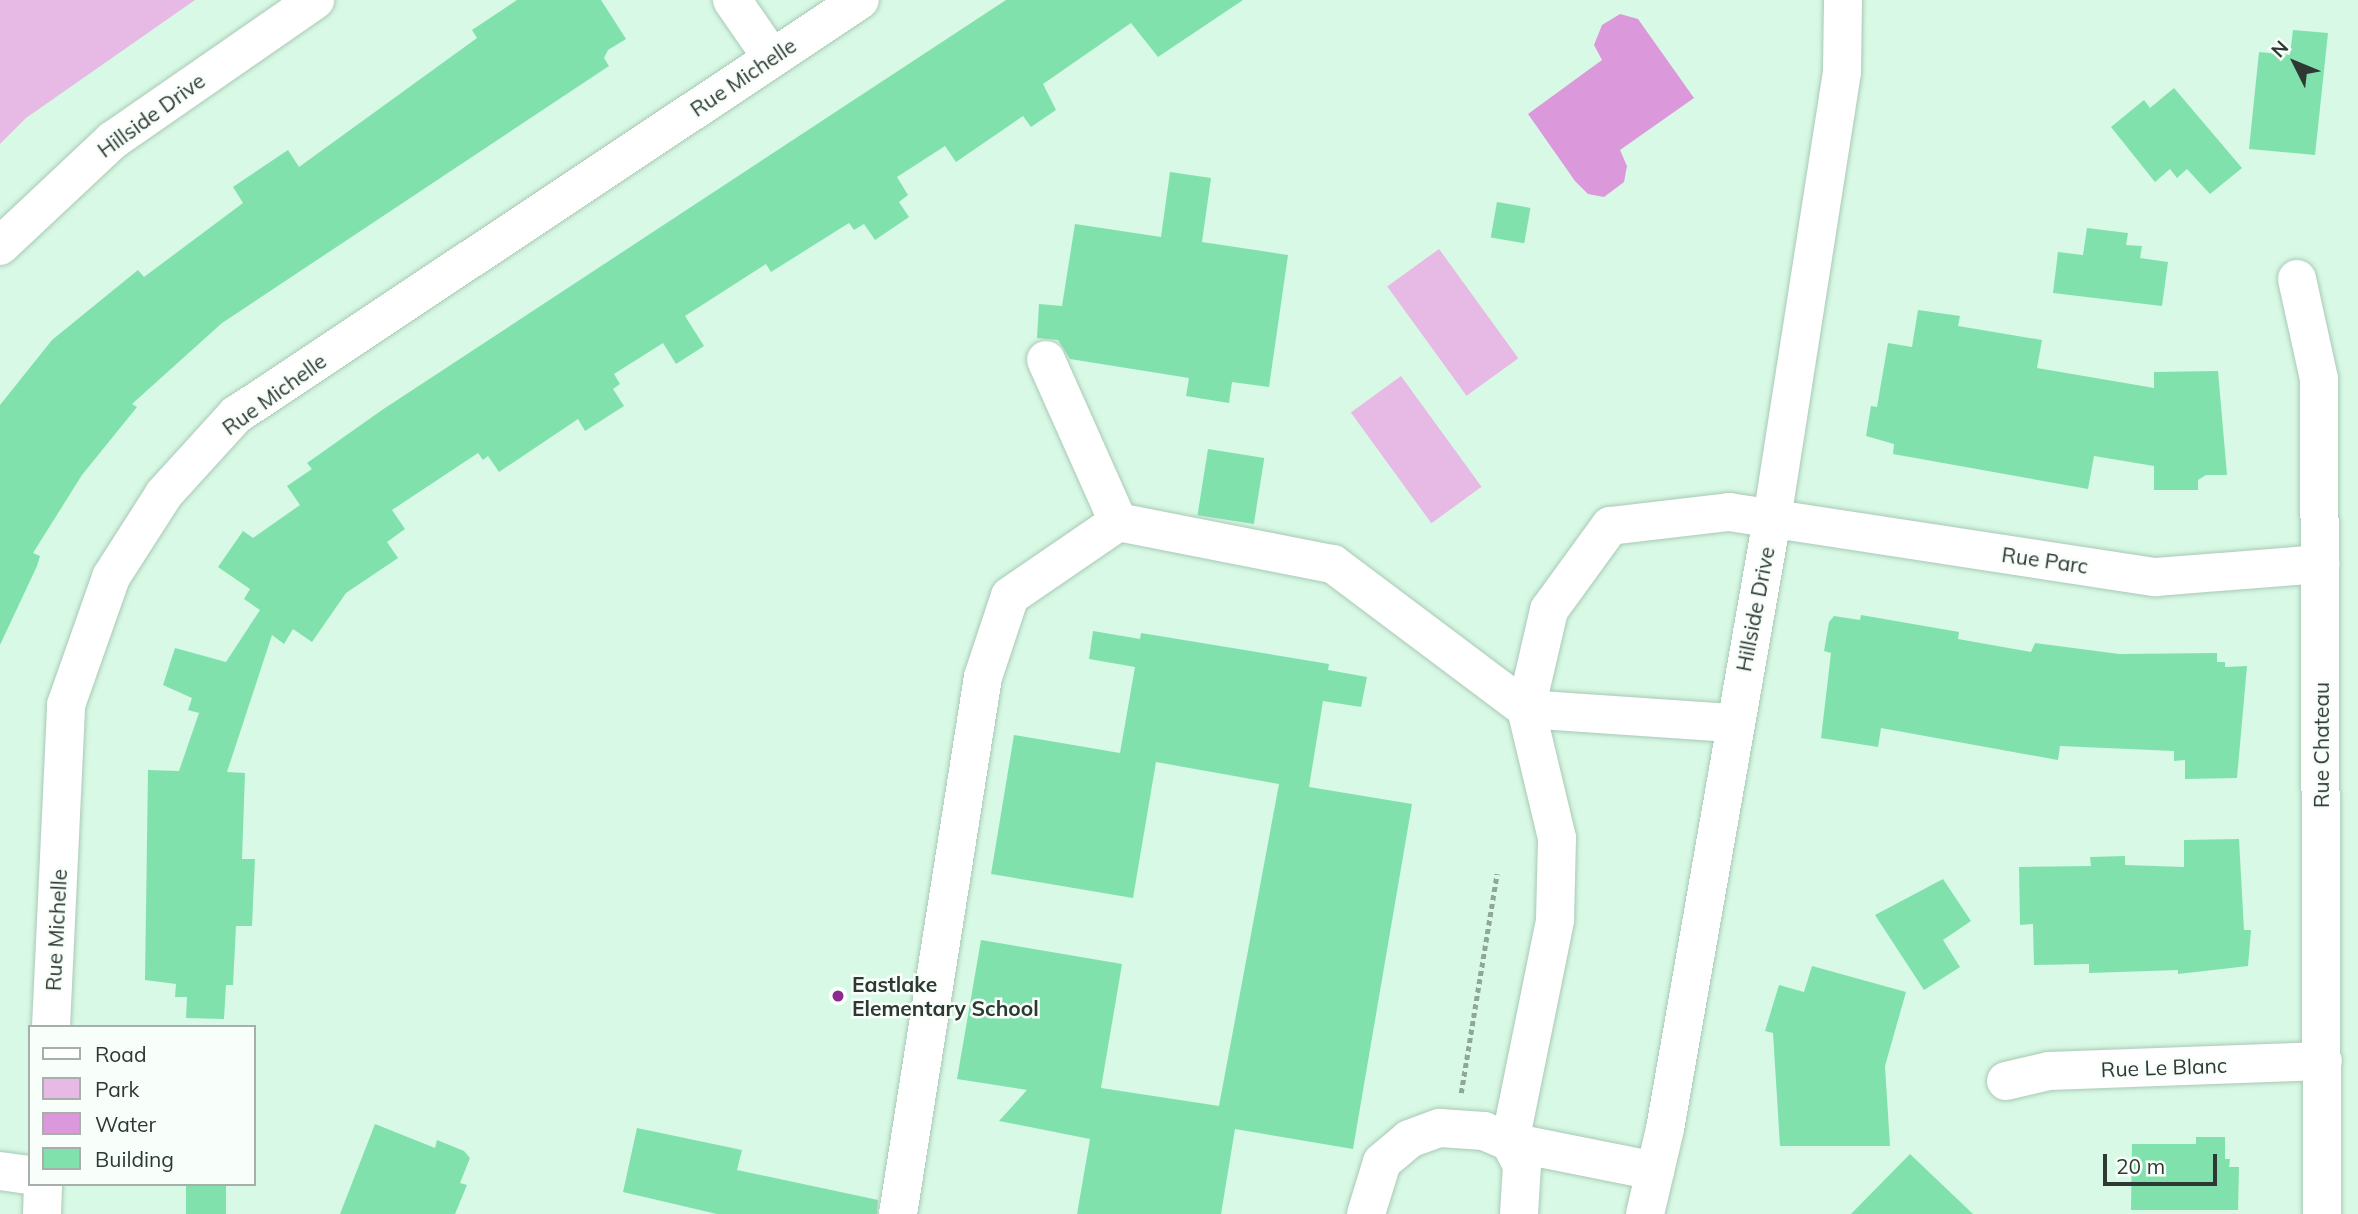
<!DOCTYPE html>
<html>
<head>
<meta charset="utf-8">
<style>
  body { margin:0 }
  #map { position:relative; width:2358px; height:1214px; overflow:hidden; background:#d8f9e5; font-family:Mulish,sans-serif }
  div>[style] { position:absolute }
  .green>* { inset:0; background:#e7bae6; transform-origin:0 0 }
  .water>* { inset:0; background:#db98db }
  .building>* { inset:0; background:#80e1ad; transform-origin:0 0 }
  .path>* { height:4.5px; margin-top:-2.25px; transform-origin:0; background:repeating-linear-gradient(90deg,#8fa798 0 5px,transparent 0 8.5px) }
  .roads { filter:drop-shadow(0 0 2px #a9c9b6) drop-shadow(0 0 2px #a9c9b6) }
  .minor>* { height:38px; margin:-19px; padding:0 19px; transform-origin:19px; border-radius:19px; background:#fff }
  .dots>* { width:19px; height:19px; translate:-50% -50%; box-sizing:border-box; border:4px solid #f8fefa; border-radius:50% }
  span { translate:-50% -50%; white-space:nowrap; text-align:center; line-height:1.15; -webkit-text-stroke:5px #f8fefa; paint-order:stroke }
  .street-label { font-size:21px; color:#2d3932 }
  .poi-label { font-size:21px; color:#2d3932; font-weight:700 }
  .left { translate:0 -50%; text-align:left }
  .legend { position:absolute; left:28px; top:1025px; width:228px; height:161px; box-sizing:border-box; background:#f8fefa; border:2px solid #a7afaa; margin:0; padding:9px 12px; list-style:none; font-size:21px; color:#2d3932 }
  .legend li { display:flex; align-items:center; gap:14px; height:35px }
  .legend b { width:35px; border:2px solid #a7afaa }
  .north { position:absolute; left:2260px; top:28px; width:70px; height:70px; -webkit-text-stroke:5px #f8fefa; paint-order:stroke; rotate:313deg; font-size:19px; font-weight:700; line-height:28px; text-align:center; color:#2d3932 }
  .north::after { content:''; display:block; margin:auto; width:24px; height:32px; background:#2d3932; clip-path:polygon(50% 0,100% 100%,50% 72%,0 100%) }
  .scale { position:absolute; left:2103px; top:1154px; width:114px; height:32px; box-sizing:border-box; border:4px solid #2d3932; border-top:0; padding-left:9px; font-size:21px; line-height:24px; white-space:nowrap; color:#2d3932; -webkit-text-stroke:5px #f8fefa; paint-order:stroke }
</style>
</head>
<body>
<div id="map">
  <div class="green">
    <div style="clip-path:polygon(0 0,195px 0,26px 118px,0 144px)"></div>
    <div style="left:1439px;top:249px;width:135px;height:64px;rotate:54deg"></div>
    <div style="left:1401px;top:376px;width:137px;height:62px;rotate:54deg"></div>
  </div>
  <div class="water">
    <div style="clip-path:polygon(1620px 14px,1638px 19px,1694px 98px,1620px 150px,1627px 166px,1624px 182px,1604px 197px,1588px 194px,1575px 181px,1528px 114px,1602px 60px,1594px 45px,1602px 25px)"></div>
  </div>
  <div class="building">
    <div style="clip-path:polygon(517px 0,601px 0,626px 39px,608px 50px,604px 58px,609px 66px,222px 323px,132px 404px,137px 407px,82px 475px,33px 553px,40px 556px,37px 566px,0 645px,0 405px,52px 340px,138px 270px,144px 277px,243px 203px,233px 187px,288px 150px,299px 167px,477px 38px,472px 30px)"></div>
    <div style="clip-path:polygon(1006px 0,1243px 0,1158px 57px,1131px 23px,1043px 84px,1056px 110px,1031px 127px,1023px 116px,956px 162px,945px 146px,897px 177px,908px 195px,899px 202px,909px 217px,875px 240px,864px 224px,854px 230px,849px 223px,771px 272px,766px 264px,685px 316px,704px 346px,676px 364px,663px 343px,614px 374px,620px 384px,613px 389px,624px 406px,585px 431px,578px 419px,499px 472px,488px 456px,483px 460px,478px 453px,392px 510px,405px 529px,387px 542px,398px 558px,346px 593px,312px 642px,293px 629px,284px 644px,272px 635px,227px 772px,245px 773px,242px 859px,255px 859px,252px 926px,236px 926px,233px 985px,226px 985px,224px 1019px,186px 1018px,187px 997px,175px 997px,176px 984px,145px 980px,148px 770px,179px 771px,199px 713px,188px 710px,192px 698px,163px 685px,175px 648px,226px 662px,260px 610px,244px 599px,250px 589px,218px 567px,243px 531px,253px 538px,300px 505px,287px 486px,312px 469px,307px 463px,382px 410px)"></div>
    <div style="clip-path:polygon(2293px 30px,2328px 33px,2315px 155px,2249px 149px,2259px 52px,2290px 55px)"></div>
    <div style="clip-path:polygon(2174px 88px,2242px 168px,2210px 194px,2187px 169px,2177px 178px,2170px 169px,2155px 182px,2111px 127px,2144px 100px,2150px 108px)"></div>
    <div style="clip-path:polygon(1170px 172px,1211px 178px,1202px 242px,1288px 255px,1269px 387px,1232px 382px,1229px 403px,1186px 396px,1189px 378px,1070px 359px,1058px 340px,1037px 338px,1039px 304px,1062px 306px,1075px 224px,1161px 237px)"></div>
    <div style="left:1497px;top:202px;width:34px;height:36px;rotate:10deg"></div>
    <div style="clip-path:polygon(2087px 228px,2128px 233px,2126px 245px,2142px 246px,2140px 258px,2168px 262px,2162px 306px,2053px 293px,2058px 252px,2083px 255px)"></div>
    <div style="clip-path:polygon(1918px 310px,1960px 316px,1958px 326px,2042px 340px,2037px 368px,2154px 388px,2154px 372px,2218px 371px,2227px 475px,2206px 475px,2198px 480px,2198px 490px,2154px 490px,2154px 466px,2094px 456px,2088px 489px,1893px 454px,1894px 444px,1866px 436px,1871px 406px,1877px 407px,1888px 343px,1912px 347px)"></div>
    <div style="left:1208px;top:449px;width:57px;height:67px;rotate:9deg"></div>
    <div style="clip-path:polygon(1861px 615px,1959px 632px,1958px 639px,2031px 652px,2035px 643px,2119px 654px,2217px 653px,2217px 662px,2225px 662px,2225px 667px,2247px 666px,2237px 778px,2185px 779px,2185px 760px,2174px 761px,2174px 751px,2060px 746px,2058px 760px,1881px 728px,1878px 747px,1821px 738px,1831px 653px,1824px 651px,1829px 622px,1834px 616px,1860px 620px)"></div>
    <div style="clip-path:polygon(1093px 631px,1140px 639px,1141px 633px,1329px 664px,1328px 670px,1367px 677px,1361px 707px,1323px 701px,1309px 787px,1412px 804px,1353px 1149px,1235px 1129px,1221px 1214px,1077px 1214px,1090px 1139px,999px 1121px,1027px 1090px,957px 1079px,981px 940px,1122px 964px,1101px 1088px,1219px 1106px,1279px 784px,1156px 762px,1133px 898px,991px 874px,1014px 735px,1120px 753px,1135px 667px,1089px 659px)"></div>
    <div style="clip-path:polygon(2239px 839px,2244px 930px,2251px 930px,2248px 966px,2178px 974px,2178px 970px,2089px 973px,2089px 964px,2034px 965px,2033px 924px,2020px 925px,2019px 867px,2091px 866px,2090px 857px,2125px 856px,2125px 865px,2184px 867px,2184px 840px)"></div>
    <div style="clip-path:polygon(1943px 879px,1971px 921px,1943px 940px,1960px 967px,1924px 990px,1875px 915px)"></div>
    <div style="clip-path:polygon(1812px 966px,1906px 992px,1885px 1066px,1890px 1146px,1780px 1146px,1773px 1033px,1765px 1031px,1779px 985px,1804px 992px)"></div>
    <div style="clip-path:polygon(375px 1124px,435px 1148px,437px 1140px,464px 1151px,470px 1158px,460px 1183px,467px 1185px,455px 1214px,340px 1214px)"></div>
    <div style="clip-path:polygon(637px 1128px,742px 1150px,737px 1170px,878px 1200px,877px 1214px,717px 1214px,623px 1192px)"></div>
    <div style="clip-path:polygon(2196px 1137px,2225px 1137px,2225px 1159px,2230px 1159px,2229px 1167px,2239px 1167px,2238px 1210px,2131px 1210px,2132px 1144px,2196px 1144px)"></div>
    <div style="clip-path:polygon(1910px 1154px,1973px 1214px,1851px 1214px)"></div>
    <div style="left:186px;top:1184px;width:40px;height:30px"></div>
  </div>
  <div class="path">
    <div style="left:1461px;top:1093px;width:222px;rotate:-80.7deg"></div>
  </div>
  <div class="roads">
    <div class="minor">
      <div style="left:732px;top:0;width:70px;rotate:55.4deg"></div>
      <div style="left:0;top:246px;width:155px;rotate:-43.2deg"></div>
      <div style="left:113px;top:140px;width:246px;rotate:-34.7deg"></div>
      <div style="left:2297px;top:279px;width:102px;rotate:77.6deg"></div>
      <div style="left:2319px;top:379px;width:835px;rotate:89.79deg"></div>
      <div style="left:1046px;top:360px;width:177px;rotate:66deg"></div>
      <div style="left:51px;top:1027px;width:322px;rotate:-87.3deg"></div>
      <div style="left:66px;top:705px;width:136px;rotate:-70.6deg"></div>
      <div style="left:111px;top:577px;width:98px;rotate:-57.4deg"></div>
      <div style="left:164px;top:494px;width:107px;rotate:-47.7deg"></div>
      <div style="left:236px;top:415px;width:749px;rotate:-33.63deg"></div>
      <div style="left:2006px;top:1081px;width:44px;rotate:-13.1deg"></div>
      <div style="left:2049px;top:1071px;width:274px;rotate:-2.1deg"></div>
      <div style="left:0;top:1171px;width:30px;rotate:8deg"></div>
      <div style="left:42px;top:1214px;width:30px;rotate:-88deg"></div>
      <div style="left:898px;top:1214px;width:544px;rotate:-81.01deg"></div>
      <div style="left:983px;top:677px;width:85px;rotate:-71.6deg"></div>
      <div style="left:1010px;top:596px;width:131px;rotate:-34.4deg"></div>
      <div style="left:1118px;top:522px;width:219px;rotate:11.1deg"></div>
      <div style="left:1333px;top:564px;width:241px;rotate:36.9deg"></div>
      <div style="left:1526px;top:709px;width:208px;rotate:3.9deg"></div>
      <div style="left:1366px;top:1214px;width:54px;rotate:-72.9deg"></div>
      <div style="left:1382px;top:1162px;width:35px;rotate:-40deg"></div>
      <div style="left:1409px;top:1139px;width:33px;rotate:-20deg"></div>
      <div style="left:1440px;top:1128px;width:44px;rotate:3.9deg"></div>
      <div style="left:1484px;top:1131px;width:28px;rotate:23deg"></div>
      <div style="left:1510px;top:1142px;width:148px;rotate:11.3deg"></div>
      <div style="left:1519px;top:1214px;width:49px;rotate:-86.5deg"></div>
      <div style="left:1522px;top:1165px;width:26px;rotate:-118deg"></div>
      <div style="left:1510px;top:1142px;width:227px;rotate:-78.5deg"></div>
      <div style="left:1555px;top:920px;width:82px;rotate:-88.6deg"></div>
      <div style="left:1557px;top:838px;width:133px;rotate:-103.5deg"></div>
      <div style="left:1526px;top:709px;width:102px;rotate:-76.9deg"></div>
      <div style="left:1549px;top:610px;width:104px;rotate:-54deg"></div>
      <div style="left:1610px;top:526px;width:120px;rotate:-6.7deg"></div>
      <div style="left:1729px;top:512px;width:432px;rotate:8.7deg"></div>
      <div style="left:2156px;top:577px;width:165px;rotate:-4.5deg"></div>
      <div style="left:1645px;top:1214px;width:87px;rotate:-76.8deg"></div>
      <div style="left:1665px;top:1129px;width:619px;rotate:-80.05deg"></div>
      <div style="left:1772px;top:519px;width:452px;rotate:-81.1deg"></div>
      <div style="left:1842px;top:72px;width:72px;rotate:-89.2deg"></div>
    </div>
  </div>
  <div class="dots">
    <div style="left:838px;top:996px;background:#8c2990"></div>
  </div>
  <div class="street-label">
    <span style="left:743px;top:77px;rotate:-34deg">Rue Michelle</span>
    <span style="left:151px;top:115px;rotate:-36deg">Hillside Drive</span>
    <span style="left:274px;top:394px;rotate:-36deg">Rue Michelle</span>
    <span style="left:2045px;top:560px;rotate:8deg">Rue Parc</span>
    <span style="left:1755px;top:609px;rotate:-79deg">Hillside Drive</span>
    <span style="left:2321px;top:745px;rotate:-90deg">Rue Chateau</span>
    <span style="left:56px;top:930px;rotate:-87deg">Rue Michelle</span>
    <span style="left:2164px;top:1067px;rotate:-2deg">Rue Le Blanc</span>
  </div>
  <div class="poi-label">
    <span class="left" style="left:852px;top:996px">Eastlake<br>Elementary School</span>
  </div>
  <ul class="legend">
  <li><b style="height:9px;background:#fff"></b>Road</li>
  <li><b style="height:19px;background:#e7bae6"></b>Park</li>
  <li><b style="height:19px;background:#db98db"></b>Water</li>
  <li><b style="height:19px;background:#80e1ad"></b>Building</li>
  </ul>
  <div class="north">N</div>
  <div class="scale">20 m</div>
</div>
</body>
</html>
